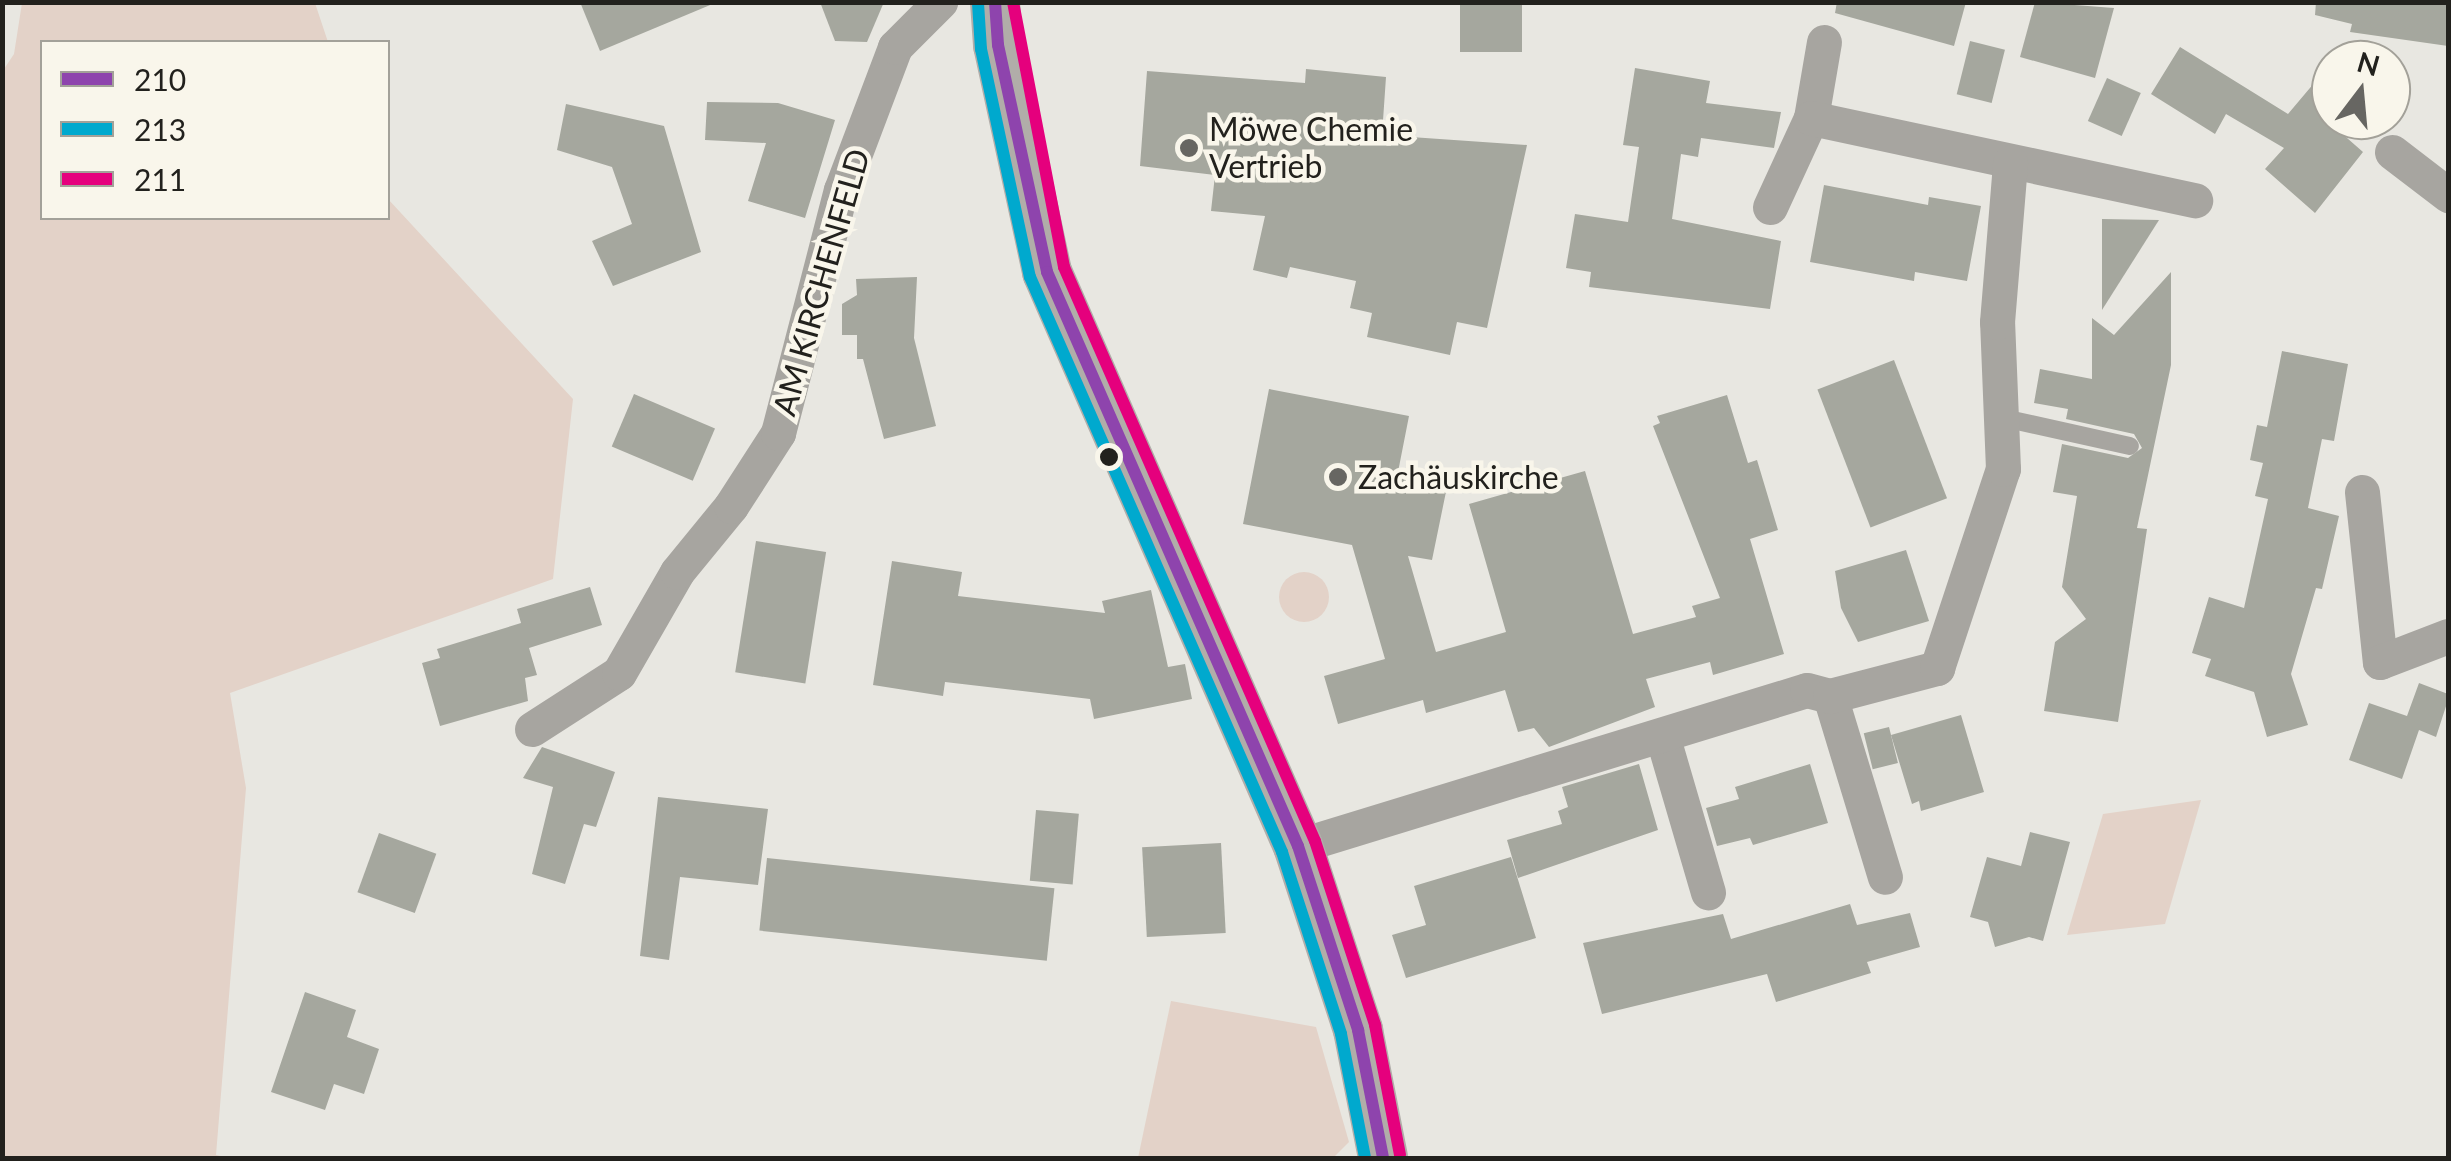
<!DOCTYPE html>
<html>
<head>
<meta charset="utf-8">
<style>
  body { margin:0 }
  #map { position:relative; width:2451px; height:1161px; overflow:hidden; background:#e8e7e1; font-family:Lato,sans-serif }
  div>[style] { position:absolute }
  .green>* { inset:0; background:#e3d2c8 }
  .round { border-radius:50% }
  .building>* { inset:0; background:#a5a79e; transform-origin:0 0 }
  .lane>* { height:18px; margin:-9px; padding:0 9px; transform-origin:9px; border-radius:9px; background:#a7a5a0 }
  .street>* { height:35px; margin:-17.5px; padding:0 17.5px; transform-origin:17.5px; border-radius:17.5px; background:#a7a5a0 }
  .secondary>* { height:50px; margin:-25px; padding:0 25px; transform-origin:25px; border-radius:25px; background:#b1ada9 }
  .bus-1>* { height:12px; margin:-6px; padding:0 6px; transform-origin:6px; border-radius:6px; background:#8e44ad }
  .bus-2>* { height:12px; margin:-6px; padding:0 6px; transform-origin:6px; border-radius:6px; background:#00a9ce }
  .bus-3>* { height:12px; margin:-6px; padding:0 6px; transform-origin:6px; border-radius:6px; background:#e5007d }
  .dots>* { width:28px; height:28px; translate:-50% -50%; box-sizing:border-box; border:5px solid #f9f6eb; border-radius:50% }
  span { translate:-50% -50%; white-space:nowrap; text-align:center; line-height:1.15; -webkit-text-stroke:9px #f9f6eb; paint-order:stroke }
  .poi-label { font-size:32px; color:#22211d }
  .left { translate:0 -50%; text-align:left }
  .street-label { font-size:32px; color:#22211d }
  .frame { position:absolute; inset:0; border:5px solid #22211d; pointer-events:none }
  .legend { position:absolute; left:40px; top:40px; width:350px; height:180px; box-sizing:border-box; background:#f9f6eb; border:2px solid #a3a199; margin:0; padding:12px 18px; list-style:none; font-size:30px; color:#22211d }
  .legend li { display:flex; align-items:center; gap:20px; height:50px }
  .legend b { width:50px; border:2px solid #a3a199 }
  .north { position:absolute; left:2311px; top:40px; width:100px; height:100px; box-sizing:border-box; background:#f9f6eb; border:2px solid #a3a199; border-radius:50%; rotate:16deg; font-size:28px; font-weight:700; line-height:40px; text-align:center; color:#22211d }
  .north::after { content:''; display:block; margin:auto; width:35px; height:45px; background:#676662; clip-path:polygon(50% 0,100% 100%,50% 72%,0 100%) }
</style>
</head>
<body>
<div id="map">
  <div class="green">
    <div style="clip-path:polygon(22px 3px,315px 3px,328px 42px,42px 42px,42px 218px,388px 218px,388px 199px,573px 399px,553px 579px,230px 693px,246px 788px,216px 1155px,230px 1158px,3px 1158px,2px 72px,14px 54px)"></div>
    <div class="round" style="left:1279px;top:572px;width:50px;height:50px"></div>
    <div style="clip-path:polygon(2201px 800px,2165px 924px,2067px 935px,2103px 814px)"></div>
    <div style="clip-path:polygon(1171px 1001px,1316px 1027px,1349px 1142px,1333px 1158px,1138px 1158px)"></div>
  </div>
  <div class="building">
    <div style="clip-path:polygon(580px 2px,715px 2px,715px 3px,600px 51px)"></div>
    <div style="clip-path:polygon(820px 2px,884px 2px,867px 42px,835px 41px)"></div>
    <div style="left:1460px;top:2px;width:62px;height:50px"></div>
    <div style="clip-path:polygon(1837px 2px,1966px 2px,1954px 46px,1835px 13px)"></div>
    <div style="clip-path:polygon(2035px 2px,2114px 8px,2095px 78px,2020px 57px)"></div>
    <div style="clip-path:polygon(2316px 2px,2448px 2px,2448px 46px,2350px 32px,2352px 24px,2315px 15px)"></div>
    <div style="left:1970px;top:41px;width:36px;height:55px;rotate:14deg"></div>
    <div style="clip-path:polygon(2180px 47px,2288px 114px,2331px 63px,2331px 100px,2323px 117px,2363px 152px,2315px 213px,2265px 169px,2284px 148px,2226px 114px,2215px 134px,2151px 94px)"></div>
    <div style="clip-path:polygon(1635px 68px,1710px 81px,1706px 103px,1781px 112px,1774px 148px,1701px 138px,1698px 157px,1681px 154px,1672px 219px,1781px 241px,1770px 309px,1589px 287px,1591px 272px,1566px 268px,1575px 214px,1628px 222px,1639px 147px,1623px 145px)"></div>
    <div style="clip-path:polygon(1306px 69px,1386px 77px,1382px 135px,1527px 145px,1487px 328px,1457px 322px,1450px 355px,1367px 337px,1372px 313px,1350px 308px,1356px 281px,1290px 267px,1287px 278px,1253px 270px,1265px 216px,1211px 211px,1215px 175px,1140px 166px,1147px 71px,1305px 83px)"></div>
    <div style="left:2107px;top:78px;width:37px;height:47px;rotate:24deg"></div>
    <div style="clip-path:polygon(707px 102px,778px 103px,835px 120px,805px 218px,748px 201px,766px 143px,705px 140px)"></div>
    <div style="clip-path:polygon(566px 104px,664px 126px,701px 252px,613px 286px,592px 241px,632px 224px,612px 167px,557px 150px)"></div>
    <div style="clip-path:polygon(1824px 185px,1928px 205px,1929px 197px,1981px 206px,1967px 281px,1915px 272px,1914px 281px,1810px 262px)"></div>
    <div style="clip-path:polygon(2102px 219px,2159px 220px,2102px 310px)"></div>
    <div style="clip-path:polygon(2171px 272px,2171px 365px,2137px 528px,2147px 529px,2118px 722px,2044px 711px,2055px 642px,2086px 619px,2062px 587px,2077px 496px,2053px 492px,2062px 444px,2128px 458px,2142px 448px,2134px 434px,2066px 419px,2068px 409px,2034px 403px,2040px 369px,2092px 379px,2092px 318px,2114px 335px)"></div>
    <div style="clip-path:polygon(917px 277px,914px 338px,936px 426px,884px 439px,863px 359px,857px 359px,857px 335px,842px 335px,842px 304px,857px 295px,856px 279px)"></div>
    <div style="clip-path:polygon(2282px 351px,2348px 364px,2334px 441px,2322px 439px,2308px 508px,2339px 516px,2322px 589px,2316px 588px,2291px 674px,2308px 725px,2267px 737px,2254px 692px,2205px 676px,2211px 659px,2192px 653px,2209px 597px,2244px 608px,2268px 499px,2255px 496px,2263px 463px,2250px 460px,2257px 425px,2267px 427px)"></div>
    <div style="left:1894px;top:360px;width:148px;height:82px;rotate:69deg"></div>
    <div style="clip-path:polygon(1269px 389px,1409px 416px,1398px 472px,1448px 482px,1432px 560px,1408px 556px,1436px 652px,1506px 632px,1469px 504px,1585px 471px,1633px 634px,1696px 617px,1692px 606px,1720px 598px,1653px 426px,1660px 423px,1657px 416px,1727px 395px,1748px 463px,1757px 460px,1778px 530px,1750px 539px,1784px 654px,1713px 675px,1710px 662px,1646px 679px,1655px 707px,1549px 747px,1534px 728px,1518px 732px,1505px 690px,1426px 713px,1423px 700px,1338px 724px,1324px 676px,1385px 659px,1352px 545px,1243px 524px)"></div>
    <div style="left:634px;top:394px;width:88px;height:57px;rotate:23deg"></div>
    <div style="left:756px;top:541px;width:71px;height:133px;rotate:9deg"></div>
    <div style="clip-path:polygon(1906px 550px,1929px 621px,1858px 642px,1841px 608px,1835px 571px)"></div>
    <div style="clip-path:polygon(892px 561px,962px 572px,958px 596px,1105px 613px,1102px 601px,1151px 590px,1168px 667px,1185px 664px,1192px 699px,1094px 719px,1090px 699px,945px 682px,943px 696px,873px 685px)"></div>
    <div style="clip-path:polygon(590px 587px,602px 625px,529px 648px,537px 675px,525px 678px,528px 701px,440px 726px,422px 663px,440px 658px,437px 649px,521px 623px,517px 609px)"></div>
    <div style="clip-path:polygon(2419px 683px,2448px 694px,2448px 700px,2436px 737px,2419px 730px,2402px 779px,2349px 760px,2369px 703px,2407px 716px)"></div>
    <div style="clip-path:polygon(1961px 715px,1984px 792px,1921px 811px,1919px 801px,1912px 804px,1891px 735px)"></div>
    <div style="left:1889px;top:727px;width:37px;height:26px;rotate:76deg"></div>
    <div style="clip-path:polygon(542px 747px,615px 772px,596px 827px,584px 824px,565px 884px,532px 874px,553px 787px,523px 778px)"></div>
    <div style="clip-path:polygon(1639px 764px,1658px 830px,1518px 878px,1507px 840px,1562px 824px,1558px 811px,1568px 807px,1562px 787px)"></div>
    <div style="clip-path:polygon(1810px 764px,1828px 823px,1753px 845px,1750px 838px,1717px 846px,1706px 808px,1739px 799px,1735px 787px)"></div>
    <div style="clip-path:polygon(658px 797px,768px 809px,758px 885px,680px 877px,669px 960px,640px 956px)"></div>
    <div style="left:1036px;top:810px;width:43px;height:71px;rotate:5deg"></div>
    <div style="clip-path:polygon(2030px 832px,2070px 842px,2043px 941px,2029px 937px,1995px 947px,1988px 922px,1970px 917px,1987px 857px,2021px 866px)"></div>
    <div style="left:379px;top:833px;width:61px;height:63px;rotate:20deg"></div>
    <div style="left:1221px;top:843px;width:90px;height:79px;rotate:87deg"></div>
    <div style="clip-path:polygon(1511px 857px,1536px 938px,1406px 978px,1392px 935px,1426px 925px,1414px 886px)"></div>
    <div style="left:767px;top:858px;width:289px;height:73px;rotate:6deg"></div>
    <div style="clip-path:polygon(1850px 904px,1857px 925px,1910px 913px,1920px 947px,1867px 962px,1871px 973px,1776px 1002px,1767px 974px,1602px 1014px,1583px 943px,1723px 914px,1731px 939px)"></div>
    <div style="clip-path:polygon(305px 992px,356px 1010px,347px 1037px,379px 1049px,364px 1094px,334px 1084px,325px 1110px,271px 1092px)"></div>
  </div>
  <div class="lane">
    <div style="left:1999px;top:417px;width:134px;rotate:12.5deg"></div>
  </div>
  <div class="street">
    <div style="left:1811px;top:118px;width:77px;rotate:-80.3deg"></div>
    <div style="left:2392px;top:152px;width:71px;rotate:37.5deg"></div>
    <div style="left:1770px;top:207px;width:98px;rotate:-65.3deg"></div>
    <div style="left:1811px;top:118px;width:393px;rotate:12.1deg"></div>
    <div style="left:2362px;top:492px;width:171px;rotate:84deg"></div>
    <div style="left:2380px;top:662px;width:73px;rotate:-20.9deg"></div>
    <div style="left:1830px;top:696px;width:189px;rotate:73.1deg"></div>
    <div style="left:532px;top:729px;width:103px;rotate:-32.8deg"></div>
    <div style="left:619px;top:673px;width:116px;rotate:-60.1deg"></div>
    <div style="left:677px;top:572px;width:85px;rotate:-50.7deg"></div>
    <div style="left:731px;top:506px;width:87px;rotate:-57.2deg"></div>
    <div style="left:778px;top:433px;width:251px;rotate:-75.5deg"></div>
    <div style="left:841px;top:190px;width:153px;rotate:-69.3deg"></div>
    <div style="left:895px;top:47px;width:64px;rotate:-45deg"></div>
    <div style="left:1662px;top:735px;width:164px;rotate:73.7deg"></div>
    <div style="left:1298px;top:846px;width:532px;rotate:-17.04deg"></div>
    <div style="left:1807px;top:690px;width:24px;rotate:15deg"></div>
    <div style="left:1830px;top:696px;width:111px;rotate:-14.7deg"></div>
    <div style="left:1937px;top:668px;width:210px;rotate:-71.7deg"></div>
    <div style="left:2003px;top:469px;width:147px;rotate:-92.3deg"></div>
    <div style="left:1997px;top:322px;width:160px;rotate:-85.3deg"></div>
  </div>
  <div class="secondary">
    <div style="left:995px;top:2px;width:43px;rotate:86deg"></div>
    <div style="left:998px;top:45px;width:232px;rotate:77.8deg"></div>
    <div style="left:1047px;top:272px;width:626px;rotate:66.38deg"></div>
    <div style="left:1298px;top:846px;width:194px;rotate:71.9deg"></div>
    <div style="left:1358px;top:1030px;width:130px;rotate:78.9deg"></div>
  </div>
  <div class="bus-1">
    <div style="left:995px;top:2px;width:43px;rotate:86deg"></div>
    <div style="left:998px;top:45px;width:232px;rotate:77.8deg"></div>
    <div style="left:1047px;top:272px;width:626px;rotate:66.38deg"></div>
    <div style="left:1298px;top:846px;width:194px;rotate:71.9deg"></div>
    <div style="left:1358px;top:1030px;width:130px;rotate:78.9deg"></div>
  </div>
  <div class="bus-2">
    <div style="left:978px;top:3px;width:46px;rotate:86.3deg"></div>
    <div style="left:981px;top:49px;width:233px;rotate:77.9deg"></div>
    <div style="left:1030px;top:277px;width:628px;rotate:66.33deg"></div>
    <div style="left:1282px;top:852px;width:191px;rotate:72deg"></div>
    <div style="left:1341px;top:1034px;width:126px;rotate:79deg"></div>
  </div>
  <div class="bus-3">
    <div style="left:1013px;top:2px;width:270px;rotate:79.1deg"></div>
    <div style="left:1064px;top:267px;width:626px;rotate:66.38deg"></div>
    <div style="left:1315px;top:841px;width:194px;rotate:71.9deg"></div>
    <div style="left:1375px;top:1025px;width:132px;rotate:79.1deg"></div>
  </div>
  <div class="dots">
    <div style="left:1189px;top:148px;background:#676662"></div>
    <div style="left:1109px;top:457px;background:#22211d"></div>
    <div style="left:1338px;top:477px;background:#676662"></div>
  </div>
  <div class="poi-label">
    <span class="left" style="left:1209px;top:148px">Möwe Chemie<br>Vertrieb</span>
    <span class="left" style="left:1358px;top:477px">Zachäuskirche</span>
  </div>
  <div class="street-label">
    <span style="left:821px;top:282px;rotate:-74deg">AM KIRCHENFELD</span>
  </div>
  <div class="frame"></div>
  <ul class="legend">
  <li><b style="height:12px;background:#8e44ad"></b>210</li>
  <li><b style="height:12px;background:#00a9ce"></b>213</li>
  <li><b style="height:12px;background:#e5007d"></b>211</li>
  </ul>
  <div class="north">N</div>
</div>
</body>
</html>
